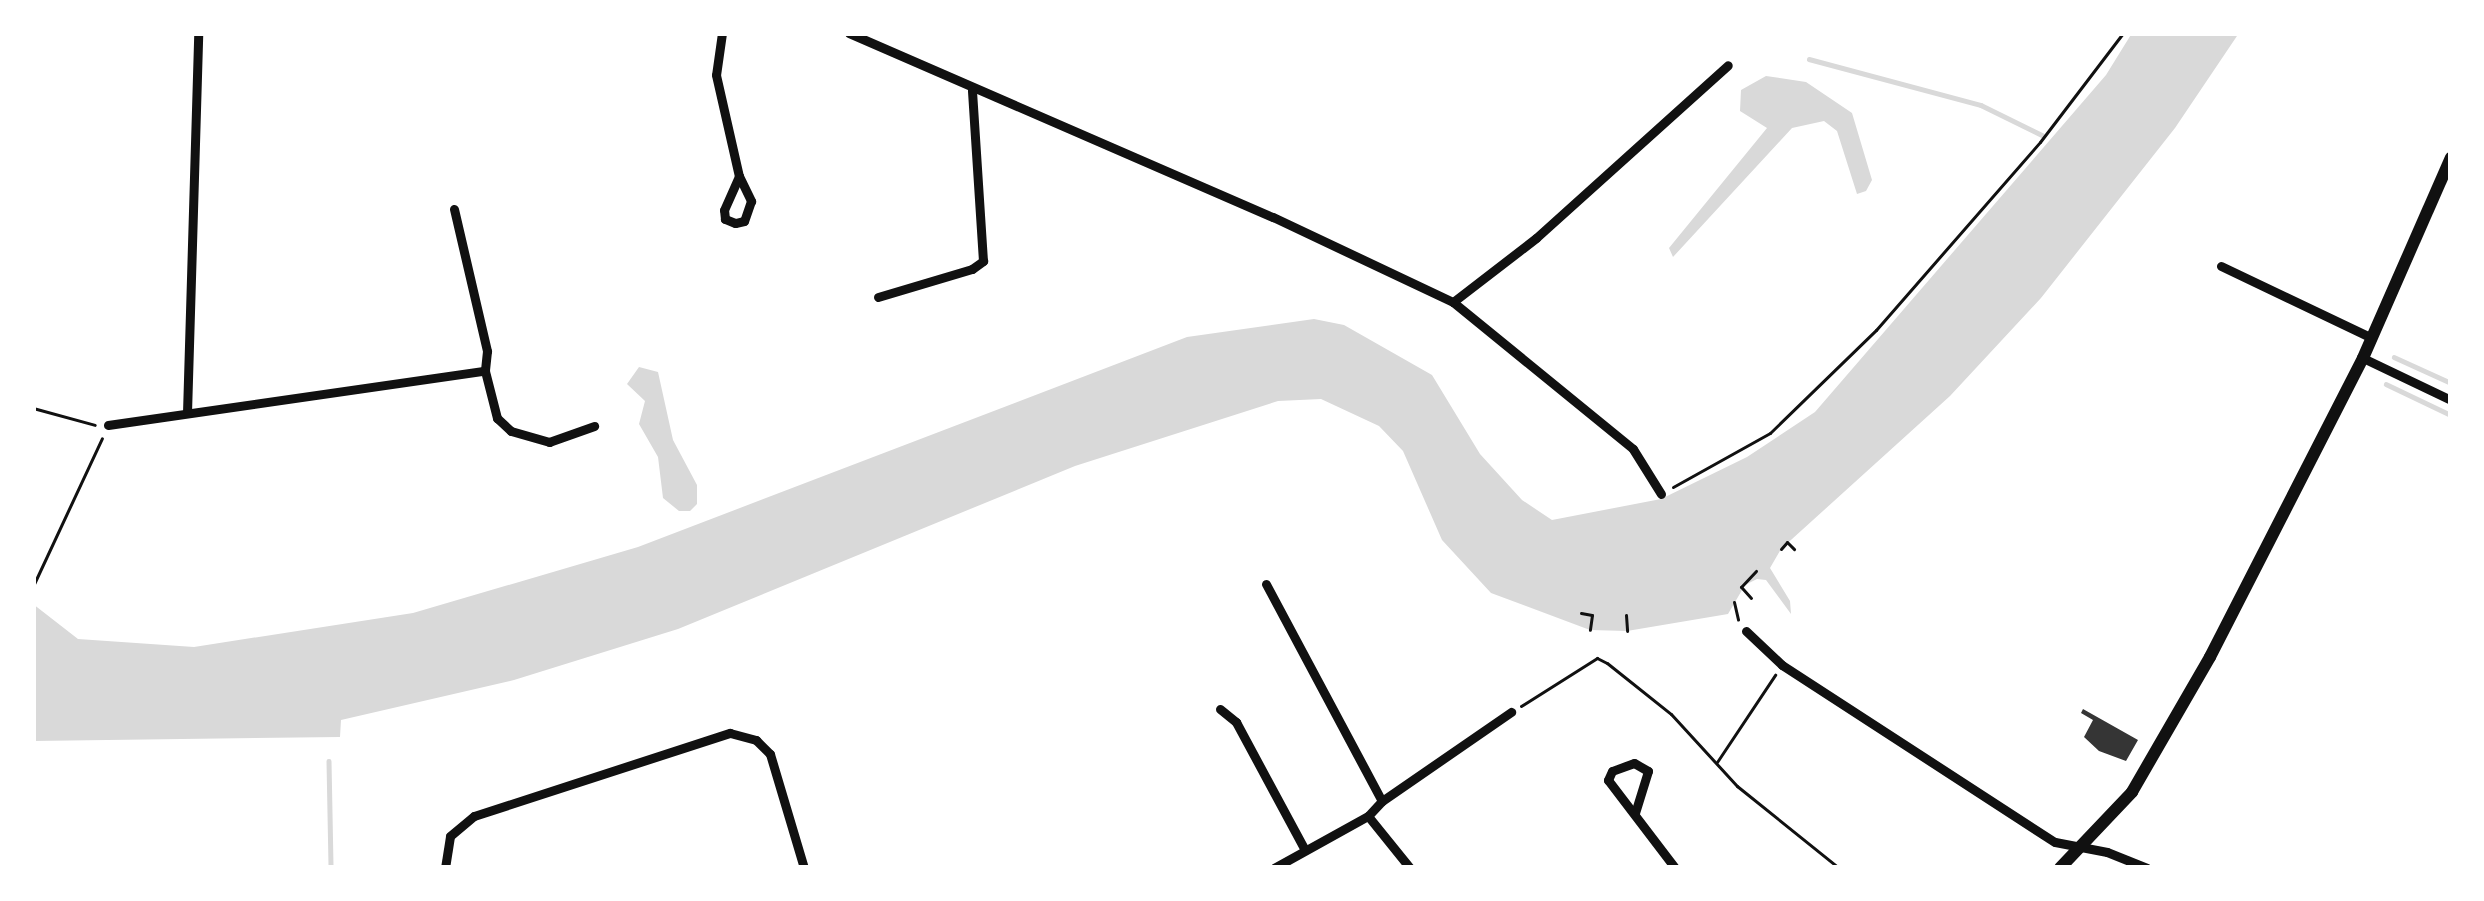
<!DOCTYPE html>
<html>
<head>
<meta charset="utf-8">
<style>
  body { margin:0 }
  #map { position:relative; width:2484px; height:901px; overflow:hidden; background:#fff; font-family:"Noto Sans",sans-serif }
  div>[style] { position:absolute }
  .water>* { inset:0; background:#d9d9d9 }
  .stream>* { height:4.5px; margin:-2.25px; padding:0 2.25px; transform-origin:2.25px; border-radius:2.25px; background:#d9d9d9 }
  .building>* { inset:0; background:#353535 }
  .path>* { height:3px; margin:-1.5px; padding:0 1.5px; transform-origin:1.5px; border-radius:1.5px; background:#111 }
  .minor>* { height:9px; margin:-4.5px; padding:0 4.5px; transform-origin:4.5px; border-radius:4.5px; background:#111 }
  .secondary>* { height:12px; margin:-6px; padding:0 6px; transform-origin:6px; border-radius:6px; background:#111 }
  span { translate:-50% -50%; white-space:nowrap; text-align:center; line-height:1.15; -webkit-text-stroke:9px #fff; paint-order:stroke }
  .frame { position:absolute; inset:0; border:36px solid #fff; pointer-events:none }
</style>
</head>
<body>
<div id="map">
  <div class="water">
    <div style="clip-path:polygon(2132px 33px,2239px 33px,2175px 128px,2041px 298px,1950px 396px,1781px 549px,1770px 568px,1790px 601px,1791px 614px,1766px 580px,1757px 579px,1745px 585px,1728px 614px,1627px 631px,1590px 630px,1491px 593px,1442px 540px,1403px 451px,1379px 426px,1321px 399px,1278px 401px,1075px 466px,678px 629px,514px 680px,341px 720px,340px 737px,33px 741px,33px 604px,78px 639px,194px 647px,413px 613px,638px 547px,1187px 337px,1314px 319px,1344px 325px,1432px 375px,1480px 454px,1522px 500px,1552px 520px,1661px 499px,1747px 457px,1815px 412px,2106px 75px)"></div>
    <div style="clip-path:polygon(1766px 76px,1806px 82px,1852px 113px,1872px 180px,1866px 191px,1857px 194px,1837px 131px,1824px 121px,1792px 128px,1673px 257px,1669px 248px,1767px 128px,1740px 111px,1741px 90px)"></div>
    <div style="clip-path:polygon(639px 367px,658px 372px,673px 440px,697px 485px,697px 504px,690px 511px,679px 511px,663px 498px,658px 457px,639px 424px,645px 401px,627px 384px)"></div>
  </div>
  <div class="stream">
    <div style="left:1809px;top:59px;width:178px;rotate:15deg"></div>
    <div style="left:1981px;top:105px;width:68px;rotate:26.2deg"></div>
    <div style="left:2394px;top:357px;width:63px;rotate:24.5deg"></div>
    <div style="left:2386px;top:384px;width:72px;rotate:25.5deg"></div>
    <div style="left:329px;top:761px;width:107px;rotate:88.9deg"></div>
  </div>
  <div class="building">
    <div style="clip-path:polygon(2083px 709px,2138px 740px,2126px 761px,2099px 751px,2084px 737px,2093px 720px,2081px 713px)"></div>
  </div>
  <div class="path">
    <div style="left:33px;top:408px;width:64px;rotate:15.3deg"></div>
    <div style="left:1673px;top:487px;width:111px;rotate:-29.1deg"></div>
    <div style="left:1770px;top:433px;width:148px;rotate:-44.2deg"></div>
    <div style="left:1876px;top:330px;width:249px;rotate:-48.9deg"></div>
    <div style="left:2040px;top:142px;width:137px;rotate:-52.7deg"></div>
    <div style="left:1781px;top:549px;width:9px;rotate:-49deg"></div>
    <div style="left:1787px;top:542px;width:10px;rotate:45deg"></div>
    <div style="left:33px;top:586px;width:163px;rotate:-65deg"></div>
    <div style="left:1751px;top:598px;width:15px;rotate:-132deg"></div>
    <div style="left:1741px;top:587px;width:22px;rotate:-47deg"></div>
    <div style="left:1734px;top:602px;width:18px;rotate:77deg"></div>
    <div style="left:1581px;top:613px;width:11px;rotate:10deg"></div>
    <div style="left:1592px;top:615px;width:15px;rotate:98deg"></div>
    <div style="left:1626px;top:615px;width:16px;rotate:86deg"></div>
    <div style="left:1521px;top:706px;width:90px;rotate:-32.3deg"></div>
    <div style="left:1597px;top:658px;width:11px;rotate:27deg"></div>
    <div style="left:1607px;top:663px;width:82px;rotate:38.6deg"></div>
    <div style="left:1671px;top:714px;width:98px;rotate:47.5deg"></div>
    <div style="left:1737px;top:786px;width:131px;rotate:38.8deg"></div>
    <div style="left:1717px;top:762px;width:105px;rotate:-56.3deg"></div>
  </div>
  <div class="minor">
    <div style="left:722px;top:33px;width:42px;rotate:98.1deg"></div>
    <div style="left:716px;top:75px;width:104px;rotate:77.2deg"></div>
    <div style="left:739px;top:176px;width:28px;rotate:64deg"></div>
    <div style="left:751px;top:201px;width:21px;rotate:109deg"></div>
    <div style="left:744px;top:221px;width:9px;rotate:167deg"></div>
    <div style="left:735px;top:223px;width:11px;rotate:-158deg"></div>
    <div style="left:725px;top:219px;width:9px;rotate:-96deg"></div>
    <div style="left:724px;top:210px;width:37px;rotate:-66deg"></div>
    <div style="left:849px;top:33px;width:462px;rotate:23.5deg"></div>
    <div style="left:1273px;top:217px;width:199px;rotate:25.3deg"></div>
    <div style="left:1453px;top:302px;width:232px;rotate:39.2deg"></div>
    <div style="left:1633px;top:449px;width:53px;rotate:58.1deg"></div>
    <div style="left:454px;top:209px;width:146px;rotate:76.9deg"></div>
    <div style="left:487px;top:351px;width:20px;rotate:96deg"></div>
    <div style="left:2221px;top:266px;width:167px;rotate:25.5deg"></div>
    <div style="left:878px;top:297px;width:98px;rotate:-16.6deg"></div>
    <div style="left:972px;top:269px;width:14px;rotate:-36deg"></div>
    <div style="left:983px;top:261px;width:171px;rotate:-93.7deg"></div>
    <div style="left:1453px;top:302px;width:105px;rotate:-37.6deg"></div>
    <div style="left:1536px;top:238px;width:258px;rotate:-42deg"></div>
    <div style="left:2363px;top:358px;width:98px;rotate:25.5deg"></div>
    <div style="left:187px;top:413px;width:380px;rotate:-88.3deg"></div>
    <div style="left:108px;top:425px;width:381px;rotate:-8.2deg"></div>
    <div style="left:485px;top:371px;width:49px;rotate:75.7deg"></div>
    <div style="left:497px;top:418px;width:19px;rotate:43deg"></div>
    <div style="left:511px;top:431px;width:40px;rotate:16deg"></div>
    <div style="left:549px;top:442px;width:48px;rotate:-19.6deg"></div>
    <div style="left:1266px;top:584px;width:246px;rotate:61.9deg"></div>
    <div style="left:1746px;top:631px;width:50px;rotate:43.4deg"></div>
    <div style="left:1782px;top:665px;width:325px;rotate:33deg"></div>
    <div style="left:2055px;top:842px;width:53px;rotate:10.9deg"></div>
    <div style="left:2107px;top:852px;width:43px;rotate:21.8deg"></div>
    <div style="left:1220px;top:709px;width:21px;rotate:39deg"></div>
    <div style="left:1236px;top:722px;width:145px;rotate:61.7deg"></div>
    <div style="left:1635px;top:813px;width:44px;rotate:-72.8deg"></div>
    <div style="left:1648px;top:771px;width:16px;rotate:-150deg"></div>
    <div style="left:1634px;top:763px;width:23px;rotate:160deg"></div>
    <div style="left:1612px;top:771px;width:10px;rotate:114deg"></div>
    <div style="left:1608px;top:780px;width:111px;rotate:52.7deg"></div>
    <div style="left:1368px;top:816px;width:67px;rotate:51.1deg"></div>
    <div style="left:445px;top:868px;width:32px;rotate:-81deg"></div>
    <div style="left:450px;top:836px;width:31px;rotate:-40deg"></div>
    <div style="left:474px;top:816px;width:269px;rotate:-18deg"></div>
    <div style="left:730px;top:733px;width:27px;rotate:15deg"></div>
    <div style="left:756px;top:740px;width:20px;rotate:45deg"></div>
    <div style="left:770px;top:754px;width:119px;rotate:73.4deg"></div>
    <div style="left:1274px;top:868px;width:107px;rotate:-29deg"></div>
    <div style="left:1368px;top:816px;width:21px;rotate:-47deg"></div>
    <div style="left:1382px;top:801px;width:157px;rotate:-34.6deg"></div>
  </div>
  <div class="secondary">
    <div style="left:2060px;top:868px;width:105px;rotate:-46.5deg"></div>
    <div style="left:2132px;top:792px;width:156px;rotate:-60deg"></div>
    <div style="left:2210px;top:657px;width:336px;rotate:-62.9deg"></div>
    <div style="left:2363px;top:358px;width:219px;rotate:-66.3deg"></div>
  </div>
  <div class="frame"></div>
</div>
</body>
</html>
